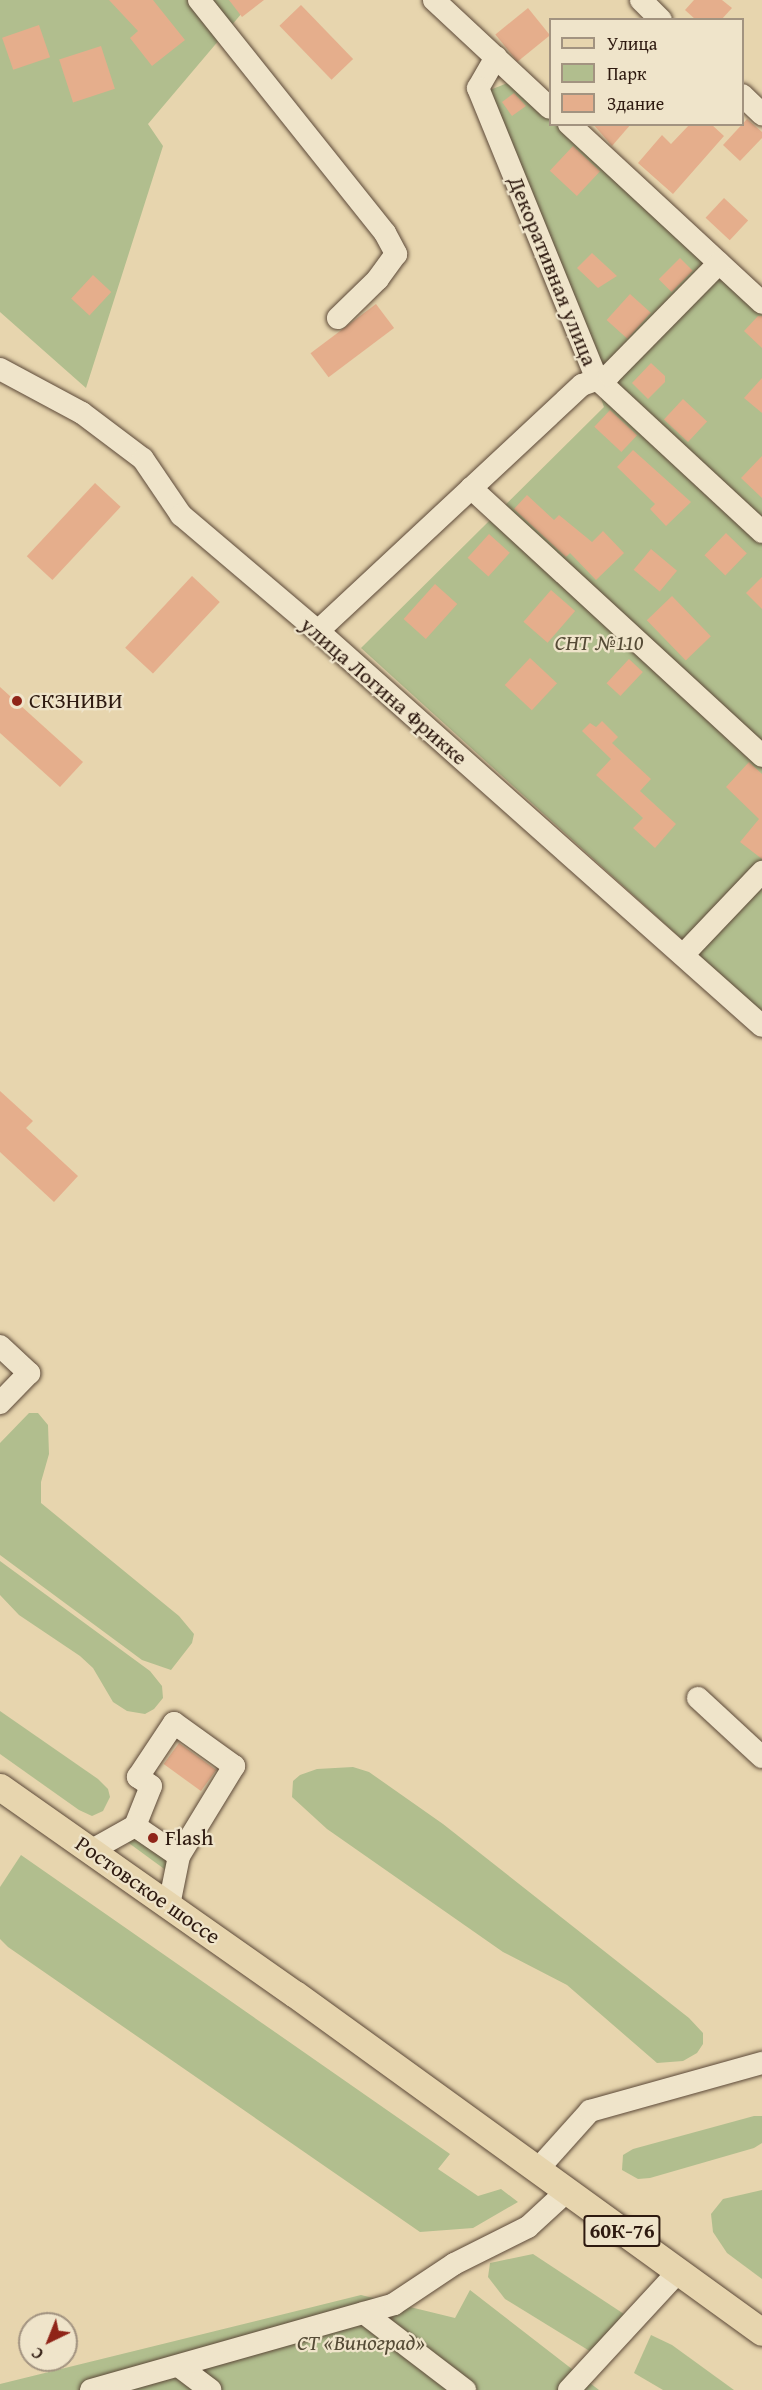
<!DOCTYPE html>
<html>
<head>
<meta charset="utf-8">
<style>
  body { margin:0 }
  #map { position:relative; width:762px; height:2390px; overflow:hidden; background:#e7d5ae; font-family:"Gentium Book Plus",serif }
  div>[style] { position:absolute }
  .green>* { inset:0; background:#b1be8e }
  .building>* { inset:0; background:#e5ae8c; transform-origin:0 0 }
  .roads { filter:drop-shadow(0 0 2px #5c4938) drop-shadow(0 0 2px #5c4938) }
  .minor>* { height:22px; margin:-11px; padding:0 11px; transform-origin:11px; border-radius:11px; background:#efe4ca }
  .major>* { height:27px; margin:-13.5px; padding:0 13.5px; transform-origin:13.5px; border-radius:13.5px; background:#e7d5ae }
  .dots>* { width:16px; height:16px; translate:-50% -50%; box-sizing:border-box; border:3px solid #efe4ca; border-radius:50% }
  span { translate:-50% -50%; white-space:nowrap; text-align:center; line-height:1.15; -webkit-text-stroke:4.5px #efe4ca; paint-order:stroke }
  .shield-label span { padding:2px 4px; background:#efe4ca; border:2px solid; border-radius:4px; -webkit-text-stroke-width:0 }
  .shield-label { font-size:21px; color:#2e1a10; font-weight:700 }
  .street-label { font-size:22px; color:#2e1a10 }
  .park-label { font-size:22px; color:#554b36; font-style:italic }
  .poi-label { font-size:22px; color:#2e1a10 }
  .left { translate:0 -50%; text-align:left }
  .legend { position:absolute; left:549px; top:18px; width:195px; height:108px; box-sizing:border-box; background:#efe4ca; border:2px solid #a29380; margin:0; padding:8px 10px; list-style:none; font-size:18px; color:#2e1a10 }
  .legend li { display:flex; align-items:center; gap:12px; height:30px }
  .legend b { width:30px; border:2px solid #a29380 }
  .north { position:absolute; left:18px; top:2312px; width:60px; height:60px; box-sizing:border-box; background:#efe4ca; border:2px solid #a29380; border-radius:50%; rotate:223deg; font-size:16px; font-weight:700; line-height:24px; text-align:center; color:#2e1a10 }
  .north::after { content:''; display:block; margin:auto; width:21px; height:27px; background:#8f2418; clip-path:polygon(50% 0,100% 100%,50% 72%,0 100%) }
</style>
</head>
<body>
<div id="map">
  <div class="green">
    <div style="clip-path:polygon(0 0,253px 0,148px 124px,163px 146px,86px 388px,0 312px)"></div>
    <div style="clip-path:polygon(510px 82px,550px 119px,550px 124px,556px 125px,762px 315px,762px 1012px,361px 648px,604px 407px,490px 90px)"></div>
    <div style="clip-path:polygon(29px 1413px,38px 1413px,48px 1425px,49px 1454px,41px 1482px,41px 1503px,179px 1616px,194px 1634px,192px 1643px,171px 1670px,142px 1660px,0 1555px,0 1443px)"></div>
    <div style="clip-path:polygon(0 1561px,150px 1671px,162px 1686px,163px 1698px,154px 1709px,145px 1714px,127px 1711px,113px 1702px,93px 1668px,80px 1656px,19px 1615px,0 1595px)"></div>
    <div style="clip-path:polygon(0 1711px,98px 1779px,108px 1789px,110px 1797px,103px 1811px,92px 1816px,79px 1810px,0 1754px)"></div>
    <div style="clip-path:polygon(353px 1767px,369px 1772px,443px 1824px,689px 2018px,703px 2033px,703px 2044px,697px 2053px,683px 2061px,657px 2063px,567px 1985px,503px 1952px,327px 1829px,292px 1797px,293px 1781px,300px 1775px,317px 1769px)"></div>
    <div style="clip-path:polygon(134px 1838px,170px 1863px,167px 1871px,126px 1841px)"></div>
    <div style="clip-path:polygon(21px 1855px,450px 2154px,438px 2169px,478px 2196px,501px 2189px,518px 2202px,473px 2228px,420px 2232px,8px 1947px,0 1939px,0 1887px)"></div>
    <div style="clip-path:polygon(754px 2116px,762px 2116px,762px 2143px,754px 2148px,650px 2178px,638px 2179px,622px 2170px,623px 2155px,633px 2149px)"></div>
    <div style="clip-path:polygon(762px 2190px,762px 2279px,727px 2253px,713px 2232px,711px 2214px,723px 2199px)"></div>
    <div style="clip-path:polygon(533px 2254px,627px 2316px,601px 2358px,505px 2299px,488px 2277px,490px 2263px)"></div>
    <div style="clip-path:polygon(470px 2290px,599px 2390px,0 2390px,0 2384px,361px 2295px,455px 2318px)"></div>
    <div style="clip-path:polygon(651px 2335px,672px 2345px,734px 2390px,663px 2390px,634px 2373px)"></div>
  </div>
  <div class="building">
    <div style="clip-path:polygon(109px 0,153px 0,185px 40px,152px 66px,130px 38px,138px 31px)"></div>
    <div style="clip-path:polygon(229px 0,264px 0,242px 17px)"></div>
    <div style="clip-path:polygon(694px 0,722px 0,732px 8px,721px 20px,696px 20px,685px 10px)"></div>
    <div style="left:301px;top:5px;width:75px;height:30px;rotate:46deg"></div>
    <div style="left:528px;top:8px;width:35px;height:42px;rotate:51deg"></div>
    <div style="left:39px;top:25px;width:34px;height:39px;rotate:71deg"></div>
    <div style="left:101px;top:46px;width:45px;height:44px;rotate:72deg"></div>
    <div style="clip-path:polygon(514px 93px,526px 106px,512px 116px,502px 102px)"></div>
    <div style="clip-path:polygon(747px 119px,762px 132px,762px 138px,740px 161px,723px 145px)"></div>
    <div style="clip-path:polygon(593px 124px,631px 124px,612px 146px)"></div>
    <div style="clip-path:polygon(690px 124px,711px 124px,724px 136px,673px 194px,638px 163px,662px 135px,671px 144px)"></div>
    <div style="left:573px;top:146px;width:37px;height:34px;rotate:43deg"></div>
    <div style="left:724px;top:198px;width:33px;height:27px;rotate:43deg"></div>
    <div style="clip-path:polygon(592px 253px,617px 276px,598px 288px,577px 268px)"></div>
    <div style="left:680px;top:258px;width:18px;height:30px;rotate:45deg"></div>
    <div style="left:93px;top:275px;width:25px;height:32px;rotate:43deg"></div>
    <div style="left:630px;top:294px;width:28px;height:35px;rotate:42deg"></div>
    <div style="left:376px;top:304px;width:30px;height:82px;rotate:53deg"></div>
    <div style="clip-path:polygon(758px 316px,762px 316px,762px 348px,744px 331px)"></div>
    <div style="clip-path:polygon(651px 363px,665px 376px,665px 382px,648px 399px,632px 383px)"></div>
    <div style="clip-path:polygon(762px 378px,762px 413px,744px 398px)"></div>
    <div style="left:683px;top:399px;width:33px;height:28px;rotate:43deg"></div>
    <div style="left:610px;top:410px;width:37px;height:23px;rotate:43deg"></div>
    <div style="clip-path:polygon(633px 450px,691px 502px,666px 526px,650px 509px,655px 504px,617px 467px)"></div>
    <div style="clip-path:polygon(762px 456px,762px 498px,741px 478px)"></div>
    <div style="left:95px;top:483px;width:35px;height:100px;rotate:43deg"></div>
    <div style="clip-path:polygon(527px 495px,554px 520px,559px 515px,592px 542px,603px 531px,624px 553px,596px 580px,570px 553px,566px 557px,514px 509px)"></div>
    <div style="left:726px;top:533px;width:29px;height:31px;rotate:44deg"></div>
    <div style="left:489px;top:534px;width:28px;height:32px;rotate:42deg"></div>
    <div style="left:651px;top:549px;width:34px;height:27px;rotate:40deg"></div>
    <div style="left:192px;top:576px;width:38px;height:98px;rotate:43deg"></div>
    <div style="clip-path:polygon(762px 577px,762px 609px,746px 593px)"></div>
    <div style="left:435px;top:584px;width:30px;height:47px;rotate:42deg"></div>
    <div style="left:551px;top:590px;width:32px;height:42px;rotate:41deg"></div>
    <div style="left:672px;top:596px;width:56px;height:35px;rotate:46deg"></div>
    <div style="left:530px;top:658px;width:37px;height:37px;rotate:43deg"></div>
    <div style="left:629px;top:659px;width:19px;height:33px;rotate:43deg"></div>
    <div style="clip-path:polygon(0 687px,83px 762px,60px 787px,0 733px)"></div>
    <div style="clip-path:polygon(602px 721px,618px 737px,612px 743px,651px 779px,640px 791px,676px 824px,655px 848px,633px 828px,643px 818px,596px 775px,611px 759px,582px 731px,590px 723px,596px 727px)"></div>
    <div style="clip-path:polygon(749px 762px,762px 774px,762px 859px,740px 842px,759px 819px,726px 787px)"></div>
    <div style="clip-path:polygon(0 1091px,33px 1121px,26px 1128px,78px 1176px,54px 1202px,0 1152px)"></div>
    <div style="left:179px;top:1743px;width:46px;height:26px;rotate:36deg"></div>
  </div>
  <div class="roads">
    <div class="minor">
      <div style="left:199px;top:0;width:298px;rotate:51.4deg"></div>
      <div style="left:385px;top:233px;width:24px;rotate:62deg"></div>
      <div style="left:396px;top:254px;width:31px;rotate:126deg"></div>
      <div style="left:378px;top:279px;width:56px;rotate:135.7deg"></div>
      <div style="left:434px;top:0;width:158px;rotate:43deg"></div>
      <div style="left:641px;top:0;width:28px;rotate:45deg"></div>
      <div style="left:496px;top:57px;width:36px;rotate:120deg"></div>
      <div style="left:478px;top:88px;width:314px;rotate:67.8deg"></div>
      <div style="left:597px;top:379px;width:225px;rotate:42.8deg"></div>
      <div style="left:742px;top:95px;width:28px;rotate:44deg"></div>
      <div style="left:569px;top:124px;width:263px;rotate:42.8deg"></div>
      <div style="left:0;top:369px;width:93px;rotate:28.2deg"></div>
      <div style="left:82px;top:413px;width:76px;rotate:37deg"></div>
      <div style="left:143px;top:459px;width:68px;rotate:55.8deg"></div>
      <div style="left:181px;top:515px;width:180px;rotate:40.3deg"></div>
      <div style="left:318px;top:631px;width:594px;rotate:41.66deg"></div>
      <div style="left:471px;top:488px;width:396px;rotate:42.6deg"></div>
      <div style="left:318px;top:631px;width:361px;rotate:-43deg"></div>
      <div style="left:582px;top:385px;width:29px;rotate:-20deg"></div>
      <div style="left:609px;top:375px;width:157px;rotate:-45.5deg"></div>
      <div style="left:683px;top:955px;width:115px;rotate:-46.4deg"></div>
      <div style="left:0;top:1346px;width:40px;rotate:43deg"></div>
      <div style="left:29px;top:1373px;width:42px;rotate:134deg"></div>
      <div style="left:698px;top:1698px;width:87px;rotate:42.7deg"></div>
      <div style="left:135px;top:1826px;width:43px;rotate:-68.2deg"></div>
      <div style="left:151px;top:1786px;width:16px;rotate:-145deg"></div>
      <div style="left:138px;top:1777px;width:65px;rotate:-56.3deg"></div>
      <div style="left:174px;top:1723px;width:74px;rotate:35.6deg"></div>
      <div style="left:234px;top:1766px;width:105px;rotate:121.4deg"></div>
      <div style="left:92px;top:1850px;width:49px;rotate:-29.2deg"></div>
      <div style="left:135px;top:1826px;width:53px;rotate:34.3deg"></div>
      <div style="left:179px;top:1856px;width:50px;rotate:101.5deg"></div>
      <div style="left:538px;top:2169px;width:78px;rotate:-48.1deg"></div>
      <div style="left:590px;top:2111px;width:179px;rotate:-15.6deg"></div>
      <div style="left:364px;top:2313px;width:127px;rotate:37.3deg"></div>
      <div style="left:180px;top:2367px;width:38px;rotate:37deg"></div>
      <div style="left:91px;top:2390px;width:315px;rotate:-15.8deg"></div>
      <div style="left:394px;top:2304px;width:72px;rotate:-33.7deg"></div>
      <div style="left:454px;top:2264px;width:83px;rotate:-26.6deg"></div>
      <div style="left:528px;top:2227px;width:53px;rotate:-42.7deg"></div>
      <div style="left:569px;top:2390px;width:161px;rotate:-47.3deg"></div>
    </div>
    <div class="major">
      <div style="left:0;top:1787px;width:360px;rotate:35.1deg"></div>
      <div style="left:295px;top:1994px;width:576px;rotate:35.9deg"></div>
    </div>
  </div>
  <div class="dots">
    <div style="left:17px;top:701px;background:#8f2418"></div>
    <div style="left:153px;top:1838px;background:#8f2418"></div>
  </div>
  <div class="shield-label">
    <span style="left:622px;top:2231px">60К-76</span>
  </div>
  <div class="street-label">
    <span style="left:553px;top:271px;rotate:68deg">Декоративная улица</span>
    <span style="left:384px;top:691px;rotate:41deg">улица Логина Фрикке</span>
    <span style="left:148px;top:1890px;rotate:35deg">Ростовское шоссе</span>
  </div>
  <div class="park-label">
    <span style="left:599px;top:643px">СНТ №110</span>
    <span style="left:361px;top:2343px">СТ «Виноград»</span>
  </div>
  <div class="poi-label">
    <span class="left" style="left:29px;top:701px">СКЗНИВИ</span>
    <span class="left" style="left:165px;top:1838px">Flash</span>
  </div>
  <ul class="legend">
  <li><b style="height:8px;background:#e7d5ae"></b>Улица</li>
  <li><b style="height:16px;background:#b1be8e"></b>Парк</li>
  <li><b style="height:16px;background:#e5ae8c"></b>Здание</li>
  </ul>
  <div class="north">С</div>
</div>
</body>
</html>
